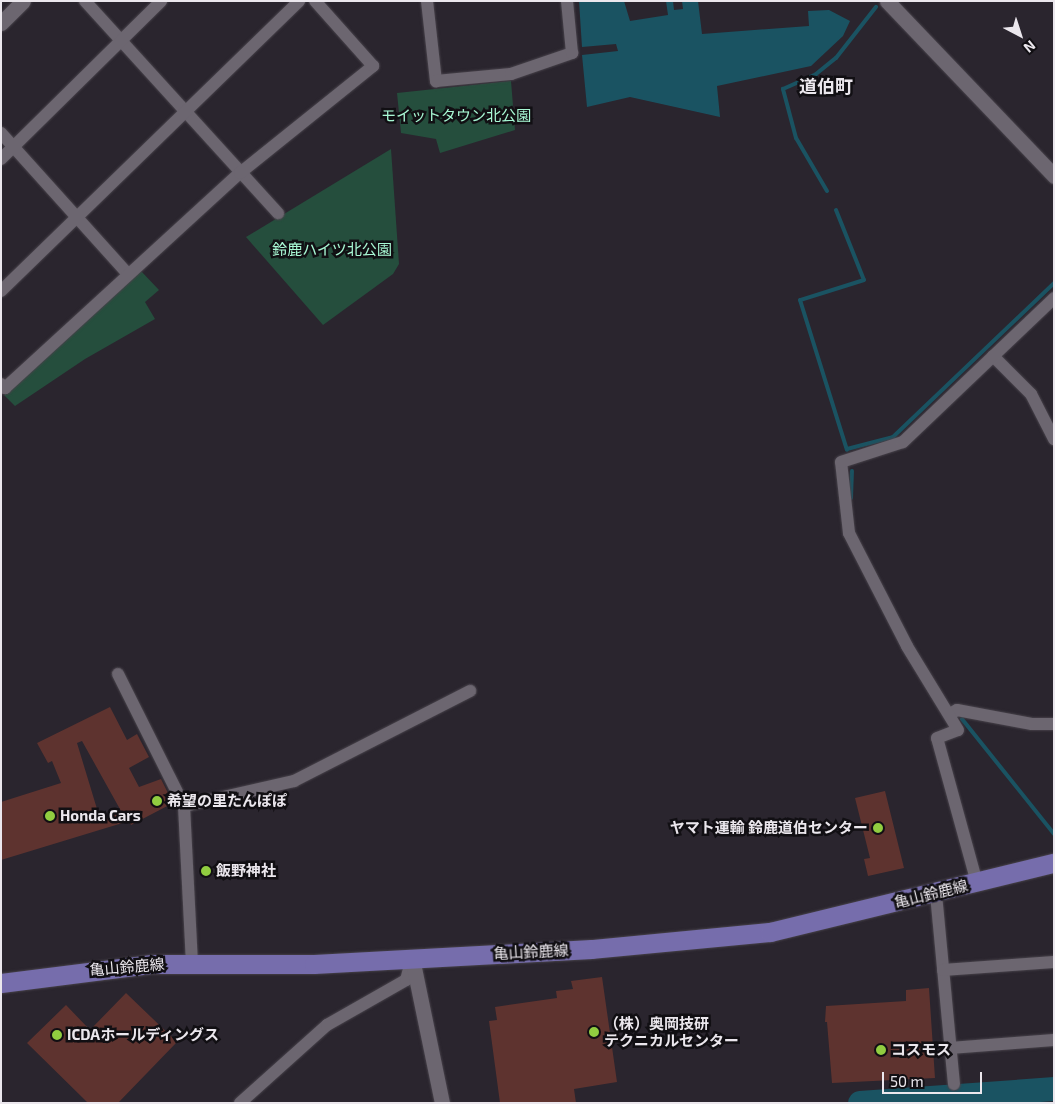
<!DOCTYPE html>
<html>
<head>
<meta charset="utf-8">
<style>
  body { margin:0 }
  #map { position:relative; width:1055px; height:1104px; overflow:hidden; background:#2a252e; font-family:"Exo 2","Noto Sans JP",sans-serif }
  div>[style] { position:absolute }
  .green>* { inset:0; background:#254e3d }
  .water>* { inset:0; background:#1a5362 }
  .stream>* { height:4px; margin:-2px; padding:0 2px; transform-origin:2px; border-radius:2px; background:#1a5362 }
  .river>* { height:24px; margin:-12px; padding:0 12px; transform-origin:12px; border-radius:12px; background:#1a5362 }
  .building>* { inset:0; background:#5e332f }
  .roads { filter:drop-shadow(0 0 1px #47424a) drop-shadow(0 0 1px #47424a) }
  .minor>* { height:12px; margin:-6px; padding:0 6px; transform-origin:6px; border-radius:6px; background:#6c6670 }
  .tertiary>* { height:15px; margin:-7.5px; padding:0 7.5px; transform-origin:7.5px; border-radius:7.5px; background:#6c6670 }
  .primary>* { height:19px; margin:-9.5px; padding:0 9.5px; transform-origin:9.5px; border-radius:9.5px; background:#766dac }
  .dots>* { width:14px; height:14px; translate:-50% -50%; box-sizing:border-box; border:2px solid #110f13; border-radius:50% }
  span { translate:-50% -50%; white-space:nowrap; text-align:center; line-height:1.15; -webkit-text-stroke:5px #110f13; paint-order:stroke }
  .park-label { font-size:15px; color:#a8f8d4 }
  .poi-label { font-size:15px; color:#ebe7ed; font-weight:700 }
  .left { translate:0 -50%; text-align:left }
  .right { translate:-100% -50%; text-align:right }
  .street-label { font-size:15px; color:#ebe7ed }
  .quarter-label { font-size:18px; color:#ebe7ed; font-weight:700 }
  .frame { position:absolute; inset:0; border:2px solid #ebe7ed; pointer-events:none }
  .north { position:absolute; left:995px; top:10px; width:50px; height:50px; -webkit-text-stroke:4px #110f13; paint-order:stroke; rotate:140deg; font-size:14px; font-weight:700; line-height:20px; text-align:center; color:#ebe7ed }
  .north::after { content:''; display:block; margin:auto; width:18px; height:22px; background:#ebe7ed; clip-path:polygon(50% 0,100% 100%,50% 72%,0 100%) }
  .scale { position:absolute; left:882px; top:1072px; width:100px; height:22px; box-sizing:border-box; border:2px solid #ebe7ed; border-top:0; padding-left:6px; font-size:15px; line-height:18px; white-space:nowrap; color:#ebe7ed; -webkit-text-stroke:4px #110f13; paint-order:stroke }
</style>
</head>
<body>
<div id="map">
  <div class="green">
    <div style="clip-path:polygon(511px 81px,515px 130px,440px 153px,436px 139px,401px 133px,397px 93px)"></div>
    <div style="clip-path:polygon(391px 149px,399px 264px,393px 274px,323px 325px,246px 237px)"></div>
    <div style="clip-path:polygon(141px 271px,159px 290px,145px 302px,155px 319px,85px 359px,15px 406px,4px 395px)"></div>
  </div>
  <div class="water">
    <div style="clip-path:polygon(579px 1px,624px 1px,630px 21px,668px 15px,666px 1px,673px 1px,674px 10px,683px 9px,682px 1px,698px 1px,702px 34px,809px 26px,808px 11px,829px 10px,850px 21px,843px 36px,811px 66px,717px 86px,720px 117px,630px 97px,587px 107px,582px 55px,618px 51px,616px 44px,582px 47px)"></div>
  </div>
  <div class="stream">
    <div style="left:827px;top:191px;width:61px;rotate:-120.3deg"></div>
    <div style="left:796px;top:138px;width:51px;rotate:-104.9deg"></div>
    <div style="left:783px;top:89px;width:36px;rotate:-24deg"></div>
    <div style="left:816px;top:74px;width:26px;rotate:-39deg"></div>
    <div style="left:836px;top:58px;width:65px;rotate:-51.9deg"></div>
    <div style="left:836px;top:210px;width:75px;rotate:68.2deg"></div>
    <div style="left:864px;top:280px;width:67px;rotate:162.6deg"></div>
    <div style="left:800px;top:300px;width:157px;rotate:72.6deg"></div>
    <div style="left:847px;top:449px;width:48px;rotate:-14.6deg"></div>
    <div style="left:893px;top:437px;width:223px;rotate:-43.7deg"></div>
    <div style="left:851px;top:498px;width:27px;rotate:-88deg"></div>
    <div style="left:962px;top:719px;width:147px;rotate:51.3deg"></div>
  </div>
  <div class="river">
    <div style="left:860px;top:1103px;width:195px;rotate:-4.1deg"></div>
  </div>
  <div class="building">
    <div style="clip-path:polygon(evenodd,110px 707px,127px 740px,137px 734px,149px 757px,129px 768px,139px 787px,161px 779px,173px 803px,131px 825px,129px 821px,1px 860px,1px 802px,61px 783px,52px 761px,48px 763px,37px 743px,110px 707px,82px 741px,121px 811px,101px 822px,77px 743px,82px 741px)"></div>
    <div style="clip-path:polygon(885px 791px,904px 868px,868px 876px,864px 859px,870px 858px,855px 798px)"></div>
    <div style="clip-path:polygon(602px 977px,617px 1082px,574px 1089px,576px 1103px,500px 1103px,489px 1021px,497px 1020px,495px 1007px,557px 998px,556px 991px,573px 989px,571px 981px)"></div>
    <div style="clip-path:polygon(929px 988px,935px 1078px,832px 1083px,827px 1022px,825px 1022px,826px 1006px,906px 1001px,906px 990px)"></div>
    <div style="clip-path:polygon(126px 993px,177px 1042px,118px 1103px,88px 1103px,27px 1043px,66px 1005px,90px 1030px)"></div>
  </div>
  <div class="roads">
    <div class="minor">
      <div style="left:85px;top:1px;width:287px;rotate:47.7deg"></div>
      <div style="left:427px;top:1px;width:81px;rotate:83.6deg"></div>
      <div style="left:436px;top:81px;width:75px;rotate:-5.3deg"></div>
      <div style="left:511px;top:74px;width:65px;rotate:-19deg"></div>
      <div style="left:572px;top:53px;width:52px;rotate:-95.5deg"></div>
      <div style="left:1px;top:133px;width:190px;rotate:48deg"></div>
      <div style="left:1px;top:159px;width:225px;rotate:-44.6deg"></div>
      <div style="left:1px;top:291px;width:416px;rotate:-44.2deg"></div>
      <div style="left:993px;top:356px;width:54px;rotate:45deg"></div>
      <div style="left:1031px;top:394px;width:51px;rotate:62.9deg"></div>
      <div style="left:1px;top:384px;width:6px;rotate:45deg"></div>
      <div style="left:5px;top:388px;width:319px;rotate:-42.5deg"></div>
      <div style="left:240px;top:173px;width:171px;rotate:-38.8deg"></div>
      <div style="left:373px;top:66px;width:87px;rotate:-131.7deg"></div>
      <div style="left:118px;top:674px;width:148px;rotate:63.4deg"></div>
      <div style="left:184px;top:806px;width:156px;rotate:87.1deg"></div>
      <div style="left:950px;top:714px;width:8px;rotate:-30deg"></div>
      <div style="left:957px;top:710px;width:76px;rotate:10.6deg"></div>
      <div style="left:1032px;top:724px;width:22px"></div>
      <div style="left:184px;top:806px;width:113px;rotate:-12.8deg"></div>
      <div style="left:294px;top:781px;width:198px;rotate:-27.1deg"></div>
      <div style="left:977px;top:883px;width:150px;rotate:-105.4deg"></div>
      <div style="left:937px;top:738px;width:22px;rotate:-21deg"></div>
      <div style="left:958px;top:730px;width:98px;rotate:-121.3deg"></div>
      <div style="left:907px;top:646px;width:127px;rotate:-117.2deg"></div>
      <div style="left:849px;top:533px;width:71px;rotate:-96.4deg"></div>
      <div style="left:841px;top:462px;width:65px;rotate:-17.9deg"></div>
      <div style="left:903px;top:442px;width:209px;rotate:-43.6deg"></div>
      <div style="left:936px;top:894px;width:191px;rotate:84.6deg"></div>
      <div style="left:943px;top:970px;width:111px;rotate:-4.1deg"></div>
      <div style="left:950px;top:1048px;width:104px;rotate:-4.4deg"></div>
      <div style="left:240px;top:1103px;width:117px;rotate:-41.9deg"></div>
      <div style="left:327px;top:1025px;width:91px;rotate:-29.7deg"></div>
      <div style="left:406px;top:980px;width:23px;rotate:-75deg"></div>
    </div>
    <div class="tertiary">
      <div style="left:887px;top:1px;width:242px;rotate:46.3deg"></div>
      <div style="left:1px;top:23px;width:31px;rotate:-45deg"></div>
      <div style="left:412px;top:958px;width:148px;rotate:78.3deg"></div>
    </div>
    <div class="primary">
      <div style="left:1px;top:983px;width:152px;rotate:-7.2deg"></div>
      <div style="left:152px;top:964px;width:162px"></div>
      <div style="left:314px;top:964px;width:278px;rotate:-3.1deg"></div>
      <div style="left:592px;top:949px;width:179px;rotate:-5.5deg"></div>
      <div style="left:770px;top:932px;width:292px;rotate:-13.7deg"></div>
    </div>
  </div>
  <div class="dots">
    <div style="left:157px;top:801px;background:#91cd40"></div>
    <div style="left:50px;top:816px;background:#91cd40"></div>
    <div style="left:878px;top:828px;background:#91cd40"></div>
    <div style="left:206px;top:871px;background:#91cd40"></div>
    <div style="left:594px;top:1032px;background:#91cd40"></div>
    <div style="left:57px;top:1035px;background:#91cd40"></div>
    <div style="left:881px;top:1050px;background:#91cd40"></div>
  </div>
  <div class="park-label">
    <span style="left:456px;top:116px">モイットタウン北公園</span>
    <span style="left:332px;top:250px">鈴鹿ハイツ北公園</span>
  </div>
  <div class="poi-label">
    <span class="left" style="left:167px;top:801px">希望の里たんぽぽ</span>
    <span class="left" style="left:60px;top:816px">Honda Cars</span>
    <span class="right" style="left:868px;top:828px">ヤマト運輸 鈴鹿道伯センター</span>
    <span class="left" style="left:216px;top:871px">飯野神社</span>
    <span class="left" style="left:604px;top:1032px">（株）奥岡技研<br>テクニカルセンター</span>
    <span class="left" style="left:67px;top:1035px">ICDAホールディングス</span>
    <span class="left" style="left:891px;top:1050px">コスモス</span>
  </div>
  <div class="street-label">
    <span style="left:931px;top:894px;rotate:-14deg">亀山鈴鹿線</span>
    <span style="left:531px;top:952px;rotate:-3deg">亀山鈴鹿線</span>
    <span style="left:127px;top:967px;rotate:-5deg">亀山鈴鹿線</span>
  </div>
  <div class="quarter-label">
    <span style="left:826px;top:86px">道伯町</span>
  </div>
  <div class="frame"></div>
  <div class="north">N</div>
  <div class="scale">50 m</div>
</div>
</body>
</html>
